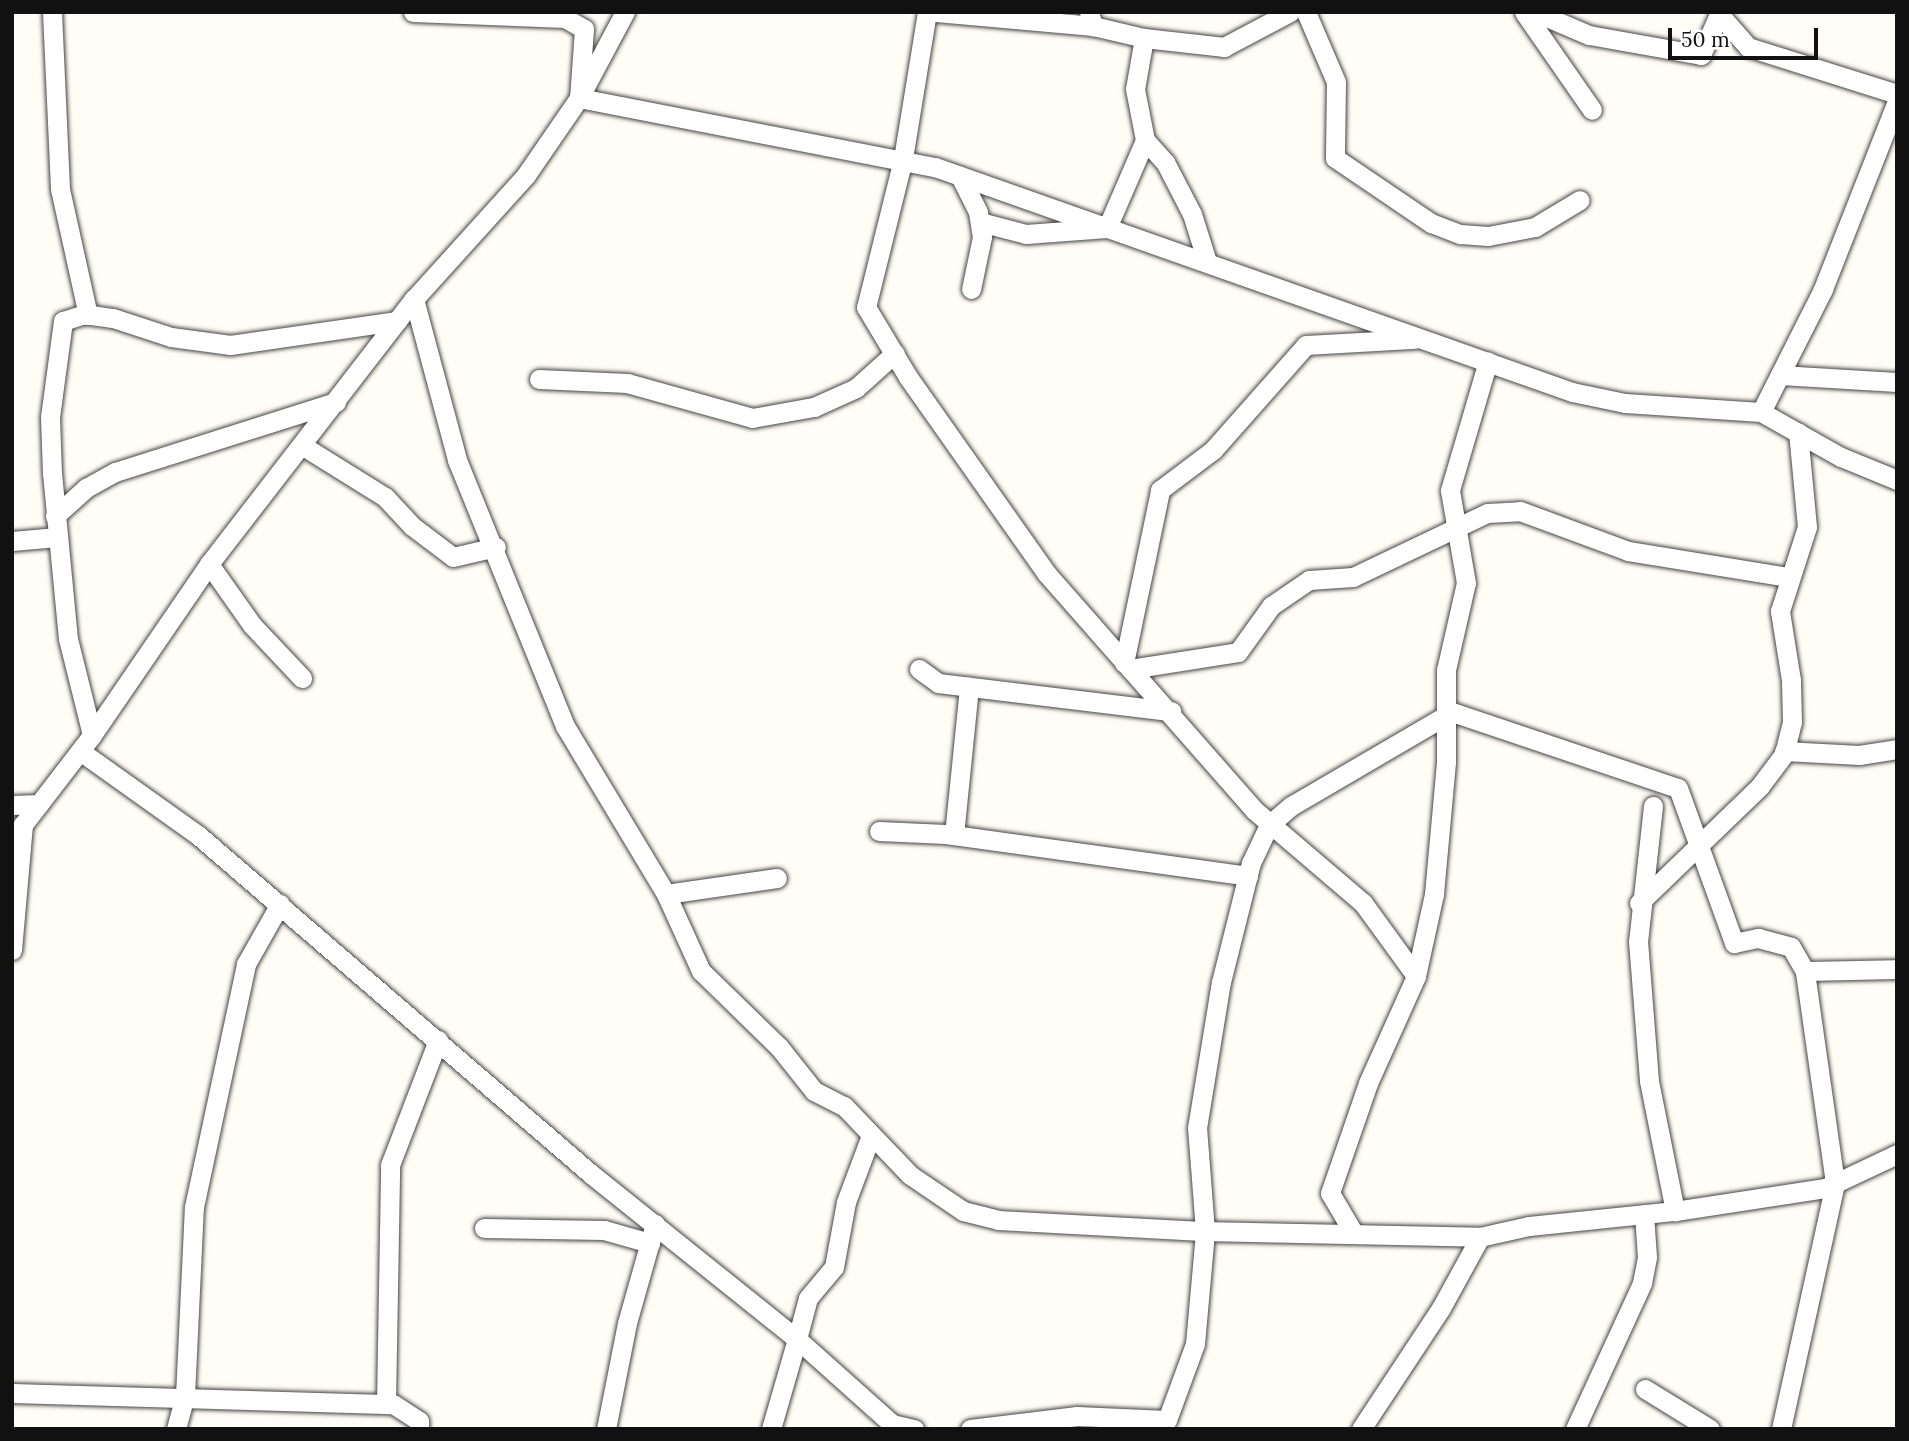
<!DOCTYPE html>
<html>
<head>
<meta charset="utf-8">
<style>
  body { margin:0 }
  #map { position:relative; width:1909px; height:1441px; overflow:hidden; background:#fffdf5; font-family:Lora,serif }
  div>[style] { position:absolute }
  .roads { filter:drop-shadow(0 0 2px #444) drop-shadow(0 0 2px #444) }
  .minor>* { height:19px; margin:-9.5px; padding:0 9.5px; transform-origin:9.5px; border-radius:9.5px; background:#fff }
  span { translate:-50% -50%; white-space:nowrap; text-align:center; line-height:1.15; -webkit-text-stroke:7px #fff; paint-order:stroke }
  .frame { position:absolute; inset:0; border:14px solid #111; pointer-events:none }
  .scale { position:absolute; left:1668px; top:28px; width:150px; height:32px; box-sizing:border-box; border:4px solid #111; border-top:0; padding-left:9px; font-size:21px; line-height:24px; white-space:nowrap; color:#111; -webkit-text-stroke:5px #fff; paint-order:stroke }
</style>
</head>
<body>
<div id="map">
  <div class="roads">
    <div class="minor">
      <div style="left:52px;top:12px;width:177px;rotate:87.4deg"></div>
      <div style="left:60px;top:189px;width:129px;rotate:77.5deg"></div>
      <div style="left:413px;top:12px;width:152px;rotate:2.3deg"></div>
      <div style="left:565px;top:18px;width:22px;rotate:30deg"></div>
      <div style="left:584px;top:29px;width:69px;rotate:94.1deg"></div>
      <div style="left:579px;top:98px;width:363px;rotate:11deg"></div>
      <div style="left:935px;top:167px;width:676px;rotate:19.45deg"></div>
      <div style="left:1572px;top:392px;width:54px;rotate:11.7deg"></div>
      <div style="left:1625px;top:403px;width:136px;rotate:3.8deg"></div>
      <div style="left:1761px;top:412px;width:92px;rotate:29.4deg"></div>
      <div style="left:1841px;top:457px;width:61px;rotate:22.3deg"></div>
      <div style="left:927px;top:12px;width:149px;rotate:99.3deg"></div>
      <div style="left:903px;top:159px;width:153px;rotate:104deg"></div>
      <div style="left:866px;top:307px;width:82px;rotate:59deg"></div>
      <div style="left:908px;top:377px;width:241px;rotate:54.8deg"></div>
      <div style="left:1047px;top:574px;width:314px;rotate:48.7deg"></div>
      <div style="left:1254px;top:810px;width:143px;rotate:40.5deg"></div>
      <div style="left:1363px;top:903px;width:90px;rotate:54deg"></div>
      <div style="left:936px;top:12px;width:158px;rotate:5.1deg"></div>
      <div style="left:1089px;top:12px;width:15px;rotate:74deg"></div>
      <div style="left:1093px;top:26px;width:52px;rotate:13.2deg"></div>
      <div style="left:1306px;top:12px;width:76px;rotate:66.8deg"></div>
      <div style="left:1336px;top:82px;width:76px;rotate:90.8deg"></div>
      <div style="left:1335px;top:158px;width:116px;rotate:34.1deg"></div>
      <div style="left:1431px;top:223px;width:31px;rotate:21deg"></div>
      <div style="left:1460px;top:234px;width:28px;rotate:4deg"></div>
      <div style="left:1488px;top:236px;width:48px;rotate:-10.8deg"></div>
      <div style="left:1535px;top:227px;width:52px;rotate:-31deg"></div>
      <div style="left:1524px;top:12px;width:119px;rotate:55.2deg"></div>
      <div style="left:1535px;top:12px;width:59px;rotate:23.1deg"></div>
      <div style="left:1589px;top:35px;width:114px;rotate:10.1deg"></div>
      <div style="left:1701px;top:55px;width:47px;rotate:-66.2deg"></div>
      <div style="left:1719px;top:14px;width:44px;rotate:48.7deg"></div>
      <div style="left:1748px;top:47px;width:156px;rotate:17.5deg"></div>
      <div style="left:1145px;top:140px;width:30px;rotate:48deg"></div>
      <div style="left:1165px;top:162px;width:59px;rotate:62.6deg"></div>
      <div style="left:1192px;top:214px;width:50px;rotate:72.6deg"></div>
      <div style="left:960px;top:176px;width:40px;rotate:63.4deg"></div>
      <div style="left:978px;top:212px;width:25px;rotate:81deg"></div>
      <div style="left:982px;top:237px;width:53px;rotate:101.9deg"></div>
      <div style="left:980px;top:222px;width:48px;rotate:14.6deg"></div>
      <div style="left:1026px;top:234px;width:81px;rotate:-4.2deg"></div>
      <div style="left:1107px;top:228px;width:96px;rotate:-66.6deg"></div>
      <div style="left:1145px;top:140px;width:52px;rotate:-101.1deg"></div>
      <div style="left:1135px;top:89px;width:52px;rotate:-80deg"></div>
      <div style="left:1144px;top:38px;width:81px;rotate:6.4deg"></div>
      <div style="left:1224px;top:47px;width:75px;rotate:-27.9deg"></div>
      <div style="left:414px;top:299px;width:167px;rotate:75deg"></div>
      <div style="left:457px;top:460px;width:287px;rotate:67.9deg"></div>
      <div style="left:565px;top:726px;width:196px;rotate:59deg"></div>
      <div style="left:666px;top:894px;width:85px;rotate:65.6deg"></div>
      <div style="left:701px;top:971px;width:109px;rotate:44.3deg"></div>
      <div style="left:779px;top:1047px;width:56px;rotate:51.5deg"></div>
      <div style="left:814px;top:1091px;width:34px;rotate:27deg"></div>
      <div style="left:844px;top:1106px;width:95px;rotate:46.3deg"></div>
      <div style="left:910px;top:1175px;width:64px;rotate:34.2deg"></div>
      <div style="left:963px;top:1211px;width:36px;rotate:14deg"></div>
      <div style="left:998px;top:1220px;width:204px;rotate:3.1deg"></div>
      <div style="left:1202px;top:1231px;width:278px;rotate:1.2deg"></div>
      <div style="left:1480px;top:1237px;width:50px;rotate:-12.7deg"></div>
      <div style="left:1529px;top:1226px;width:147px;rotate:-5.9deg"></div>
      <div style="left:1675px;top:1211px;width:152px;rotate:-8.7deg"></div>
      <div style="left:1825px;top:1188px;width:80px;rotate:-25.3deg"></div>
      <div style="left:1780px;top:375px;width:117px;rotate:3.4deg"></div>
      <div style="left:539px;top:379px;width:88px;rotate:2.6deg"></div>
      <div style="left:627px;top:383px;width:130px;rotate:15.6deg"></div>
      <div style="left:752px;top:418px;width:63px;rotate:-10.1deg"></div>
      <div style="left:814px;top:407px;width:46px;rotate:-24.3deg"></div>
      <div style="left:856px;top:388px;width:52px;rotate:-41.9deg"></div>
      <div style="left:1761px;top:412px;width:138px;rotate:-63.2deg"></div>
      <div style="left:1823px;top:289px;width:202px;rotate:-68.5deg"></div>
      <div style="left:303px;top:446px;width:97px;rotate:31.9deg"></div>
      <div style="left:385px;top:497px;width:40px;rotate:47deg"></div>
      <div style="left:412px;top:526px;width:51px;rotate:37.1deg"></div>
      <div style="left:453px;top:557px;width:44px;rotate:-13.1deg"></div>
      <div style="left:55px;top:516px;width:42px;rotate:-42.1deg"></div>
      <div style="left:86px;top:488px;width:33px;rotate:-29deg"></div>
      <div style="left:115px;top:472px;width:232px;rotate:-17.6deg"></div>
      <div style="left:12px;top:541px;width:45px;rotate:-5.1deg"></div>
      <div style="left:209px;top:564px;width:75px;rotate:54.8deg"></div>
      <div style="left:252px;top:625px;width:73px;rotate:46.7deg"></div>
      <div style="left:1124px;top:663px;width:177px;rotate:-78.2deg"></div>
      <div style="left:1160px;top:490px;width:66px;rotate:-37deg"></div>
      <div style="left:1213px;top:450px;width:140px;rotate:-48.5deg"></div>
      <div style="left:1306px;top:345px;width:109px;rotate:-3.2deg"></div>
      <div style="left:919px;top:669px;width:24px;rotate:36deg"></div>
      <div style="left:938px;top:683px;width:235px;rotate:6.9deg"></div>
      <div style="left:1130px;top:669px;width:109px;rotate:-8.9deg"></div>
      <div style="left:1238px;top:652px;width:57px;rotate:-54.3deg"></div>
      <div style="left:1271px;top:606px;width:46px;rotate:-34.4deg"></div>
      <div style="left:1309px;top:580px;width:44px;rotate:-3.9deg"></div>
      <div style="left:1353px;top:577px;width:148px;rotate:-25.5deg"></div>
      <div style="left:1487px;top:513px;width:33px;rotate:-3deg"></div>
      <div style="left:1520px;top:511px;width:115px;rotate:20.3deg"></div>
      <div style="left:1628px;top:551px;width:163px;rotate:9.2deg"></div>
      <div style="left:92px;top:735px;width:99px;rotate:-104deg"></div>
      <div style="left:68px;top:639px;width:166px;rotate:-95.5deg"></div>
      <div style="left:52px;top:474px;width:57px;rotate:-92deg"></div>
      <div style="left:50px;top:417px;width:97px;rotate:-82.3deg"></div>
      <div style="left:63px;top:321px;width:22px;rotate:-18deg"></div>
      <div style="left:84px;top:314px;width:29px;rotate:8deg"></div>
      <div style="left:113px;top:318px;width:61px;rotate:18.1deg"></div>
      <div style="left:171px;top:337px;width:60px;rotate:7.7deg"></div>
      <div style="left:230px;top:345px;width:169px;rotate:-8.2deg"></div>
      <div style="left:80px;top:751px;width:146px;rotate:35.5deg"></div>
      <div style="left:199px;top:836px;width:518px;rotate:40.77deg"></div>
      <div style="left:591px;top:1174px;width:264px;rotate:38.7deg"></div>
      <div style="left:797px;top:1339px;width:42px;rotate:-75deg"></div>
      <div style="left:808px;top:1298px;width:40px;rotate:-50deg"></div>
      <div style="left:834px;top:1267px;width:66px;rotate:-79.5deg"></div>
      <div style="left:846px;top:1202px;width:68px;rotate:-69.4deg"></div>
      <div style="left:1784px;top:751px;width:75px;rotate:3.1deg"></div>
      <div style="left:1859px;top:755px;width:38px;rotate:-9deg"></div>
      <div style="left:12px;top:805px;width:27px;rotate:-2deg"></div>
      <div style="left:1653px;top:806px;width:136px;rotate:96.3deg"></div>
      <div style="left:1638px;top:941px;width:140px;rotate:85.5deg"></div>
      <div style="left:1649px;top:1081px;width:133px;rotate:78.7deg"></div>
      <div style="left:879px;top:831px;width:67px;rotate:2.6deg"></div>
      <div style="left:946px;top:834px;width:305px;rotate:7.9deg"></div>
      <div style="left:954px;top:835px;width:149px;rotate:-84.2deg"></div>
      <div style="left:12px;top:839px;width:131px;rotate:-52.4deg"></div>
      <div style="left:92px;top:735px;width:207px;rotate:-55.6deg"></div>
      <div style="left:209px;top:564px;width:335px;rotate:-52.3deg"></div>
      <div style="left:414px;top:299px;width:167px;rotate:-47.9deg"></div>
      <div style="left:526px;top:175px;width:93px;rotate:-55.5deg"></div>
      <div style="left:579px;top:98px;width:98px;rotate:-61.9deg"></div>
      <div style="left:666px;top:894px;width:112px;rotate:-8.2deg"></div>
      <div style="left:1639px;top:903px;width:168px;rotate:-44deg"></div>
      <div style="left:1760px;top:786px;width:40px;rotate:-53deg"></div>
      <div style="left:1784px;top:754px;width:33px;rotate:-76deg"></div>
      <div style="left:1792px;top:722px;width:42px;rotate:-91.4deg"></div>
      <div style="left:1791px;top:680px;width:70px;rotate:-99.1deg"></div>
      <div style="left:1780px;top:611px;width:88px;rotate:-72.2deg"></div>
      <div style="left:1807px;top:527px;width:95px;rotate:-95.4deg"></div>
      <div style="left:12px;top:950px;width:126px;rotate:-85deg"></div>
      <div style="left:484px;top:1228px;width:120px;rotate:1deg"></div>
      <div style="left:604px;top:1230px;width:48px;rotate:15.8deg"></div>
      <div style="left:1353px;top:1232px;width:45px;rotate:-120.5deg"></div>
      <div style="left:1330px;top:1193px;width:116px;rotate:-70.9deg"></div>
      <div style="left:1368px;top:1083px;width:117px;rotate:-65.8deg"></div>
      <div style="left:1416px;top:976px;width:84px;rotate:-77.6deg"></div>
      <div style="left:1434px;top:894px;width:133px;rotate:-84.8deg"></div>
      <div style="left:1446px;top:762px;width:92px;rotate:-90deg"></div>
      <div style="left:1446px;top:670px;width:89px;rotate:-77.1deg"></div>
      <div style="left:1466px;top:583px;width:94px;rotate:-99.8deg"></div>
      <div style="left:1450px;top:490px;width:134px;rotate:-73.6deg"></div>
      <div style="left:1645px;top:1389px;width:76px;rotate:31.6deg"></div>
      <div style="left:12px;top:1393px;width:381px;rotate:1.7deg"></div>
      <div style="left:393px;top:1404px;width:31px;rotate:33deg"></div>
      <div style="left:419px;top:1421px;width:8px;rotate:90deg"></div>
      <div style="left:386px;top:1404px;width:239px;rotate:-89deg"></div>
      <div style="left:390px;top:1165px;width:134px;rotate:-69deg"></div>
      <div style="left:176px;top:1429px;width:34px;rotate:-75deg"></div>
      <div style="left:185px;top:1396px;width:189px;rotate:-87.3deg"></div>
      <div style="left:194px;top:1207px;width:249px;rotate:-77.9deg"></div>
      <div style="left:246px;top:964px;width:69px;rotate:-60.5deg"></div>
      <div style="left:606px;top:1429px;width:108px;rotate:-78.8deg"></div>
      <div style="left:627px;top:1323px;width:103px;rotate:-74.2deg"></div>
      <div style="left:771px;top:1429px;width:94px;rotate:-73.9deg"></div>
      <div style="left:797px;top:1339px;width:127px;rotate:41.8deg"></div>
      <div style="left:892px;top:1424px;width:23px;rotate:13deg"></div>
      <div style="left:970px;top:1429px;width:108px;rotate:-6.9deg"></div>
      <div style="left:1077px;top:1416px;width:90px;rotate:2.5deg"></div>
      <div style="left:1167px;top:1420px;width:81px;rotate:-69.8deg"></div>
      <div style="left:1195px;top:1344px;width:113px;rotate:-84.9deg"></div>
      <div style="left:1205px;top:1231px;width:103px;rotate:-94.4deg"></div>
      <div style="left:1197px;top:1128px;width:148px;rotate:-80.7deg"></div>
      <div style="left:1221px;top:982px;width:123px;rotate:-75.9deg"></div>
      <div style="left:1251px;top:863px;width:42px;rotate:-64.7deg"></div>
      <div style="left:1269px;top:825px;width:29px;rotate:-41deg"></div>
      <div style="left:1291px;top:806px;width:186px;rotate:-30.3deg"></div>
      <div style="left:1452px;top:712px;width:238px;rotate:18.6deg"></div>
      <div style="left:1678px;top:788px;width:165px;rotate:70.1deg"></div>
      <div style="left:1734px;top:943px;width:25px;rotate:-12deg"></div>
      <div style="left:1758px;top:938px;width:34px;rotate:15deg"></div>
      <div style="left:1791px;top:947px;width:28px;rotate:60deg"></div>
      <div style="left:1361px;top:1429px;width:145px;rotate:-56.5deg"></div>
      <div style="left:1441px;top:1308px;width:81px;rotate:-61.2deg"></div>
      <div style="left:1575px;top:1429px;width:161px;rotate:-65.3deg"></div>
      <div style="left:1642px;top:1283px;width:26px;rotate:-79deg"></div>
      <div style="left:1647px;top:1257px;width:43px;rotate:-94deg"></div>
      <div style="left:1781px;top:1429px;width:252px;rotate:-77.6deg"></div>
      <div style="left:1835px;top:1183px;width:214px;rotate:-98.1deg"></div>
      <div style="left:1805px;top:971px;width:92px;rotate:-1.2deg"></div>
    </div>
  </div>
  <div class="frame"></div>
  <div class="scale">50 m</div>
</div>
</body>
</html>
